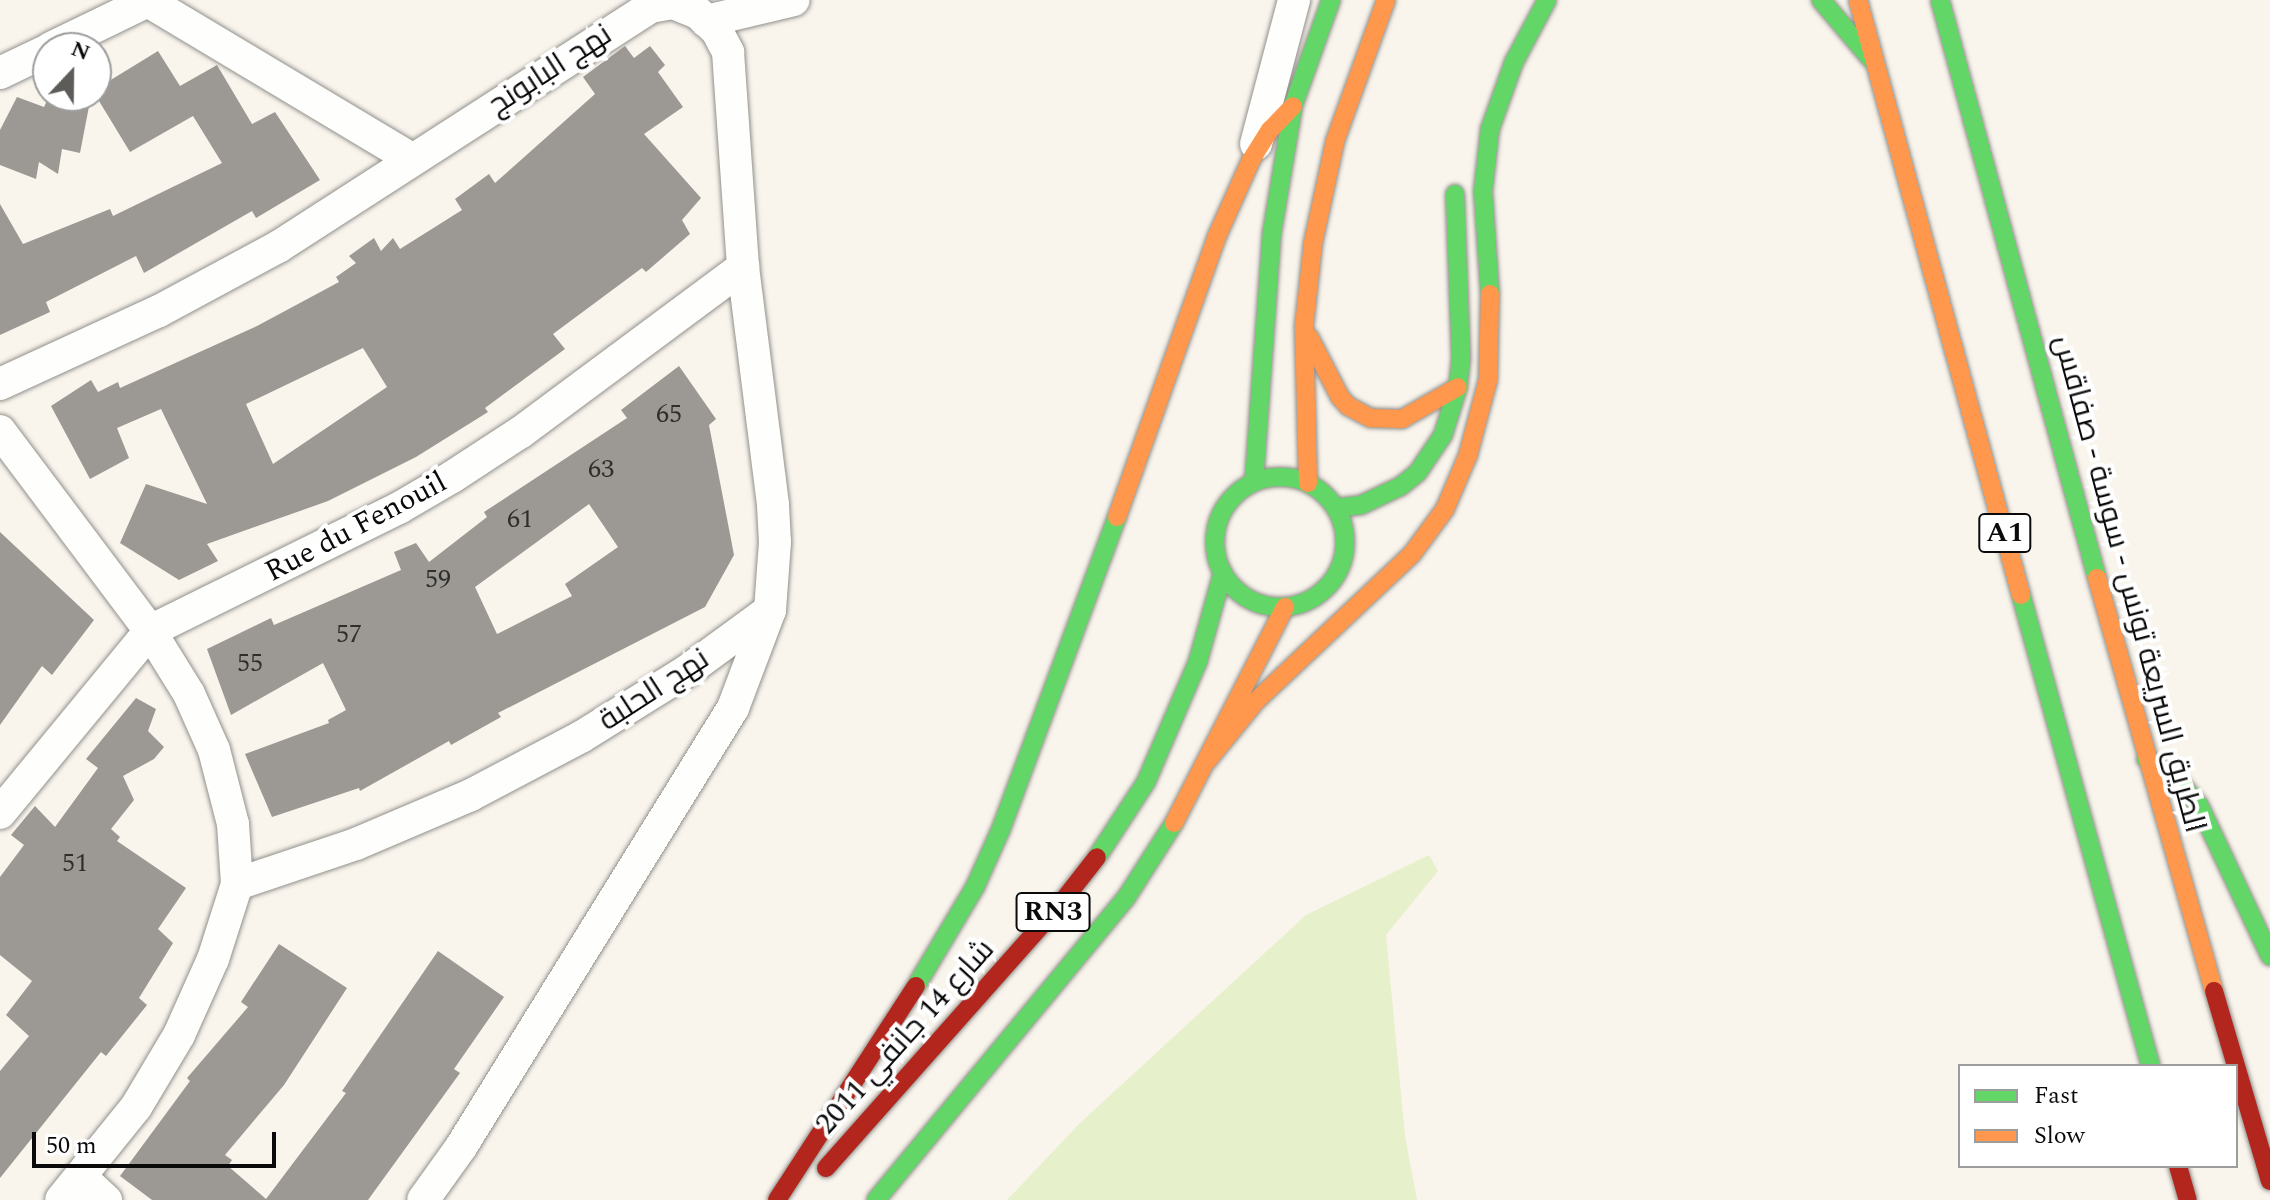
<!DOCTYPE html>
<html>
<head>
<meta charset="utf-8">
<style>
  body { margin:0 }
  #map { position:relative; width:2270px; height:1200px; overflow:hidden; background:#f9f5ed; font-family:Spectral,Cairo,serif }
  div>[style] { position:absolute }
  .green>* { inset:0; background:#e6f0cb }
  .building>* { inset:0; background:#9c9893 }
  .roads { filter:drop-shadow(0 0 2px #92908c) drop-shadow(0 0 2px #92908c) }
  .street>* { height:32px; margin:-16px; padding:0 16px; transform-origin:16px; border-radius:16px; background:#fefefc }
  .fast>* { height:18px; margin:-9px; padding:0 9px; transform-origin:9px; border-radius:9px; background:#63d668 }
  .fast>.ring { margin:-9px; padding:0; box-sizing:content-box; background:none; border:18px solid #63d668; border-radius:50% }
  .slow>* { height:18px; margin:-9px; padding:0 9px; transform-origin:9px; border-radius:9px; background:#ff974d }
  .jam>* { height:18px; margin:-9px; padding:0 9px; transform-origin:9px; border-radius:9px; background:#b3261e }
  span { translate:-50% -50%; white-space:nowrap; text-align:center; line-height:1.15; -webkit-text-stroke:8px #fff; paint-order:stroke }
  .number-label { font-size:26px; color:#2e2e2c }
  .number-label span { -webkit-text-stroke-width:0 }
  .shield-label span { padding:2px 6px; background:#fff; border:2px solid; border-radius:6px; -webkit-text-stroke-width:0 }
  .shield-label { font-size:28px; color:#0a0a0a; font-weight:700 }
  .street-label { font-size:30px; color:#0a0a0a }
  .legend { position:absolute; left:1958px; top:1064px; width:280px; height:104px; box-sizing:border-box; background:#fff; border:2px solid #9d9d9d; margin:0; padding:10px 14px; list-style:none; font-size:24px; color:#0a0a0a }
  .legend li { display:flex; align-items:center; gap:16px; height:40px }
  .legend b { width:40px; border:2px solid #9d9d9d }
  .north { position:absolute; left:32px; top:32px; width:80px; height:80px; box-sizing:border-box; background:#fff; border:2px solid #9d9d9d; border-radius:50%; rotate:22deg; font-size:22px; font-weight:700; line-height:32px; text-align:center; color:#0a0a0a }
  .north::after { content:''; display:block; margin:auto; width:28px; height:36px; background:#5e5c59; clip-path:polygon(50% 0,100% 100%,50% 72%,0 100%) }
  .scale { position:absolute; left:32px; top:1132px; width:244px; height:36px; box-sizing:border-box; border:4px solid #0a0a0a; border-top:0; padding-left:10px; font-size:24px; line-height:28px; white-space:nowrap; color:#0a0a0a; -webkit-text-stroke:6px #fff; paint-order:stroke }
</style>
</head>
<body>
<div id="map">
  <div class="green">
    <div style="clip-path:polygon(1429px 855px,1438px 871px,1386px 935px,1405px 1136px,1417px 1200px,1007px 1200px,1080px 1123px,1306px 915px)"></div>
  </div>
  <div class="building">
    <div style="clip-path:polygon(evenodd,625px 46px,634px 58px,650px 46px,665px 65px,658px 72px,683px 107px,644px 134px,701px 198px,682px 220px,690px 234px,646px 272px,642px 268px,553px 334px,565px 349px,485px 408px,488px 412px,416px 457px,328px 501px,207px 544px,218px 561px,179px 580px,120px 543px,146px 484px,207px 504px,161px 409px,117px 428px,129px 458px,90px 479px,51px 406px,91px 380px,98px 392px,118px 382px,120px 388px,257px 326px,339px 282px,336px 277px,356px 263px,349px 256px,374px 238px,381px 251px,393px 238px,400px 249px,462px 210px,455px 199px,489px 174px,495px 183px,595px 94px,583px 77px,625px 46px,363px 348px,387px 387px,273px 464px,246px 404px,363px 348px)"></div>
    <div style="clip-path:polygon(158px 51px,180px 86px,217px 65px,252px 124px,275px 112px,320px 180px,256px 218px,252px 211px,144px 273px,136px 256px,46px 302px,50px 312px,0 335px,0 204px,23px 244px,110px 209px,113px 216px,222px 163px,193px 116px,130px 152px,96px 96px,96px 89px)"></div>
    <div style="clip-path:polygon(49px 96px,91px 96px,80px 153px,62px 149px,58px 174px,39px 162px,36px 179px,0 165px,0 130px,17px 97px,44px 107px)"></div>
    <div style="clip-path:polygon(evenodd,679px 366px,716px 419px,709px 425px,734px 555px,705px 607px,498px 713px,501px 717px,451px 745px,449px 741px,360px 791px,359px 788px,272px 817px,245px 754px,329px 723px,328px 720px,346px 710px,323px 663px,231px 715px,207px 649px,271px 618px,274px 625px,401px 570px,394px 552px,416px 543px,429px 562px,487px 517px,484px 512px,627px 418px,621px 410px,679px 366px,589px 504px,618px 547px,565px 584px,572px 596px,497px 634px,475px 587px,589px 504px)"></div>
    <div style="clip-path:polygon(0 532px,94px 620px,52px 675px,42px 666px,0 725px)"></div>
    <div style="clip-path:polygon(136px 698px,156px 709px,148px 731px,164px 747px,154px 759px,123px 776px,134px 800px,111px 829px,120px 837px,117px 841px,186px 888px,158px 929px,173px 943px,139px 998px,147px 1005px,106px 1056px,101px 1052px,0 1178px,0 1071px,29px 1036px,6px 1015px,32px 981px,0 955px,0 877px,24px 845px,11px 835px,35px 806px,55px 827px,98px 768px,86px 759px)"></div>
    <div style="clip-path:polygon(279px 944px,347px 988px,284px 1085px,225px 1155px,232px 1160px,228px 1166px,266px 1199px,346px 1093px,342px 1091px,438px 951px,504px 997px,454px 1069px,460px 1073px,368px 1200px,152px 1200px,120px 1176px,190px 1081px,187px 1078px,248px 1007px,241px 1002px)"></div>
  </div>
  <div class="roads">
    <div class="street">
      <div style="left:146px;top:0;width:311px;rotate:30.9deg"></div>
      <div style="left:706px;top:21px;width:90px;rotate:-13.4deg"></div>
      <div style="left:51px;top:48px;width:108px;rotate:-25.9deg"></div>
      <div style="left:0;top:73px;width:53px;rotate:-25.6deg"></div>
      <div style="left:1256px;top:144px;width:149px;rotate:-75.2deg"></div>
      <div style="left:0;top:384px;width:175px;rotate:-24.7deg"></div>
      <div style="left:159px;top:311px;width:135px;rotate:-28.3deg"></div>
      <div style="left:278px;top:247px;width:443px;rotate:-32.8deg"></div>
      <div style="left:650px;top:7px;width:23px;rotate:-10deg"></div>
      <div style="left:673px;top:3px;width:27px;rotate:22deg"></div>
      <div style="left:698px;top:13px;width:26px;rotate:43deg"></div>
      <div style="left:717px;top:31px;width:24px;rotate:62deg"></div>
      <div style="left:728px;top:52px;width:216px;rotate:86deg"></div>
      <div style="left:743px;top:267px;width:240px;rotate:82.8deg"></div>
      <div style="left:773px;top:505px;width:37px;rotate:87deg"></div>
      <div style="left:775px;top:542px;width:68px;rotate:94.2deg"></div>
      <div style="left:770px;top:610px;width:105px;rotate:110.7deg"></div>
      <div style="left:733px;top:708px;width:516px;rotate:121.78deg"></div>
      <div style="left:461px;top:1147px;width:65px;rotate:125.6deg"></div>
      <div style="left:0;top:431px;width:250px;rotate:53.1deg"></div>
      <div style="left:150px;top:631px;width:74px;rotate:58.2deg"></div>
      <div style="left:189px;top:694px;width:61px;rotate:65.9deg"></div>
      <div style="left:214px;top:750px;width:76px;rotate:75.6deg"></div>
      <div style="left:233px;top:824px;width:60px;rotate:86.2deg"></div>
      <div style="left:237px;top:884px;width:79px;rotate:107.7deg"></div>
      <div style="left:213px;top:959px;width:83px;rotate:114.1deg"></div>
      <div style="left:179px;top:1035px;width:84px;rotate:120.8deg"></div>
      <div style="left:136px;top:1107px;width:119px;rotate:128.9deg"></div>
      <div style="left:0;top:813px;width:236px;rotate:-50.5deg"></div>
      <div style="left:150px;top:631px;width:278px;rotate:-26.3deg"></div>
      <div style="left:399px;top:508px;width:61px;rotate:-30.3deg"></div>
      <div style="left:452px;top:477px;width:82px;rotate:-33.1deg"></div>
      <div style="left:521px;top:432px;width:277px;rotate:-36.6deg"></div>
      <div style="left:237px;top:884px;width:126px;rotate:-18.6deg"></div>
      <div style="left:356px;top:844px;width:125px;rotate:-23.1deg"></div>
      <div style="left:471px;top:795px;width:124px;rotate:-27.8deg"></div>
      <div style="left:581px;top:737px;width:125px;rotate:-31.9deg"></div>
      <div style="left:687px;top:671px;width:103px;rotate:-36.3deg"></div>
      <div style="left:82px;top:1178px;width:33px;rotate:43deg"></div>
    </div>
    <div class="fast">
      <div style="left:1821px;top:0;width:77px;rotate:49.7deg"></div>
      <div style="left:1940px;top:0;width:599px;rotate:74.8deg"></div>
      <div style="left:1490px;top:294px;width:103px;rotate:-93.9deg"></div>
      <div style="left:1483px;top:191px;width:62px;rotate:-83.6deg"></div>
      <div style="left:1490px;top:129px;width:71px;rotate:-70.3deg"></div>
      <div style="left:1514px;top:62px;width:70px;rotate:-62deg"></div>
      <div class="ring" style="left:1215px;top:477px;width:112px;height:112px"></div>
      <div style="left:1254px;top:481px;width:250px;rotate:-85.9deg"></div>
      <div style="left:1272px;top:232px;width:128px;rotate:-80.5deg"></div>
      <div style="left:1293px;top:106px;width:113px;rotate:-70.3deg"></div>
      <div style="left:1336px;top:508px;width:25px;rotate:-7deg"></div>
      <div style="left:1361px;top:505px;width:44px;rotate:-25.4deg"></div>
      <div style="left:1401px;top:486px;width:22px;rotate:-39deg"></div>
      <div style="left:1418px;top:472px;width:45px;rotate:-56deg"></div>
      <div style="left:1443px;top:435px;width:50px;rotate:-72.6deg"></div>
      <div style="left:1458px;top:387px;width:29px;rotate:-84deg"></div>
      <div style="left:1461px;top:358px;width:164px;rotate:-92.1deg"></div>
      <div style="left:2021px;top:595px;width:489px;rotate:74.6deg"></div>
      <div style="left:2146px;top:759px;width:36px;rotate:32deg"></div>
      <div style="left:2176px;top:778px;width:35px;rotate:50deg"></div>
      <div style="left:2199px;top:805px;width:167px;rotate:64.8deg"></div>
      <div style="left:1097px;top:857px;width:90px;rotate:-56.8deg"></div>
      <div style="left:1146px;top:782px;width:132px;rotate:-66.7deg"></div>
      <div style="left:1198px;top:661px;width:92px;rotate:-74.3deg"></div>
      <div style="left:916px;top:986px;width:115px;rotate:-59.2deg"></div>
      <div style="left:975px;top:887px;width:64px;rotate:-65.9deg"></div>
      <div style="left:1001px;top:829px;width:333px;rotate:-69.6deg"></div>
      <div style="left:876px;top:1200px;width:392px;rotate:-50.4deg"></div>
      <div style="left:1126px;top:898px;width:89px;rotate:-57.4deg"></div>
    </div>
    <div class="slow">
      <div style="left:1858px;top:0;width:617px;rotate:74.68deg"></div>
      <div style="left:1309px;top:337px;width:68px;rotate:62.7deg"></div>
      <div style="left:1340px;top:397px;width:12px;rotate:48deg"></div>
      <div style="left:1348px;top:406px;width:26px;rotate:28deg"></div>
      <div style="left:1371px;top:418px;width:31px;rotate:2deg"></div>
      <div style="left:1402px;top:419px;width:64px;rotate:-29.7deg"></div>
      <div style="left:1308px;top:483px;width:157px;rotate:-91.5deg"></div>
      <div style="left:1304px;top:326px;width:83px;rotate:-83.8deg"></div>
      <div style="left:1313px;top:243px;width:104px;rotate:-77.8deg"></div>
      <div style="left:1335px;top:141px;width:150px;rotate:-70.1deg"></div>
      <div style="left:1117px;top:517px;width:298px;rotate:-70.4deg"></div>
      <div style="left:1217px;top:236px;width:83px;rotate:-65.9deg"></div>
      <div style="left:1251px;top:160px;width:36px;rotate:-58deg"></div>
      <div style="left:1270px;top:130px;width:33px;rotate:-46deg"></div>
      <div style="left:2097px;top:578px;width:429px;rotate:74.2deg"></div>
      <div style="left:1207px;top:761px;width:77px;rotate:-50.8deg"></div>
      <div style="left:1256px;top:701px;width:214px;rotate:-43.3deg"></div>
      <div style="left:1412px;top:554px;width:56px;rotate:-53.7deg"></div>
      <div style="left:1445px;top:509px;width:59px;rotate:-66.9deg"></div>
      <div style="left:1468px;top:455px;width:78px;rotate:-75.1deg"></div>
      <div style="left:1488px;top:380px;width:86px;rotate:-88.7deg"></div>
      <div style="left:1174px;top:823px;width:243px;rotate:-62.8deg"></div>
    </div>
    <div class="jam">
      <div style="left:2214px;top:991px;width:198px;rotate:73.6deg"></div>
      <div style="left:2178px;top:1166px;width:35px;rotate:74deg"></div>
      <div style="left:826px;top:1168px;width:349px;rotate:-48.4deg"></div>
      <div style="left:1058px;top:907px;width:63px;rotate:-52deg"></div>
      <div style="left:777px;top:1200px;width:255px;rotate:-57deg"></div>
    </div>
  </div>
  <div class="number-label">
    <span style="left:669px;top:415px">65</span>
    <span style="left:601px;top:470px">63</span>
    <span style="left:520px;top:520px">61</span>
    <span style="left:438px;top:580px">59</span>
    <span style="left:349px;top:635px">57</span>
    <span style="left:250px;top:664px">55</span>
    <span style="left:75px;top:864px">51</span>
  </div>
  <div class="shield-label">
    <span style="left:2005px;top:533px">A1</span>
    <span style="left:1053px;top:912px">RN3</span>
  </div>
  <div class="street-label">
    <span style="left:550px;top:70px;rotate:-33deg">نهج البابونج</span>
    <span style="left:356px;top:527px;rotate:-28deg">Rue du Fenouil</span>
    <span style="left:2129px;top:584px;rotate:75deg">الطريق السريعة تونس - سوسة - صفاقس</span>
    <span style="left:654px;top:690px;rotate:-33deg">نهج الحلبة</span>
    <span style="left:905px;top:1037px;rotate:-48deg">شارع 14 جانفي 2011</span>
  </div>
  <ul class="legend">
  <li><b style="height:10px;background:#63d668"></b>Fast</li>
  <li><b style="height:10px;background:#ff974d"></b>Slow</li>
  </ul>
  <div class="north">N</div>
  <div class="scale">50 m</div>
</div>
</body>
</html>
